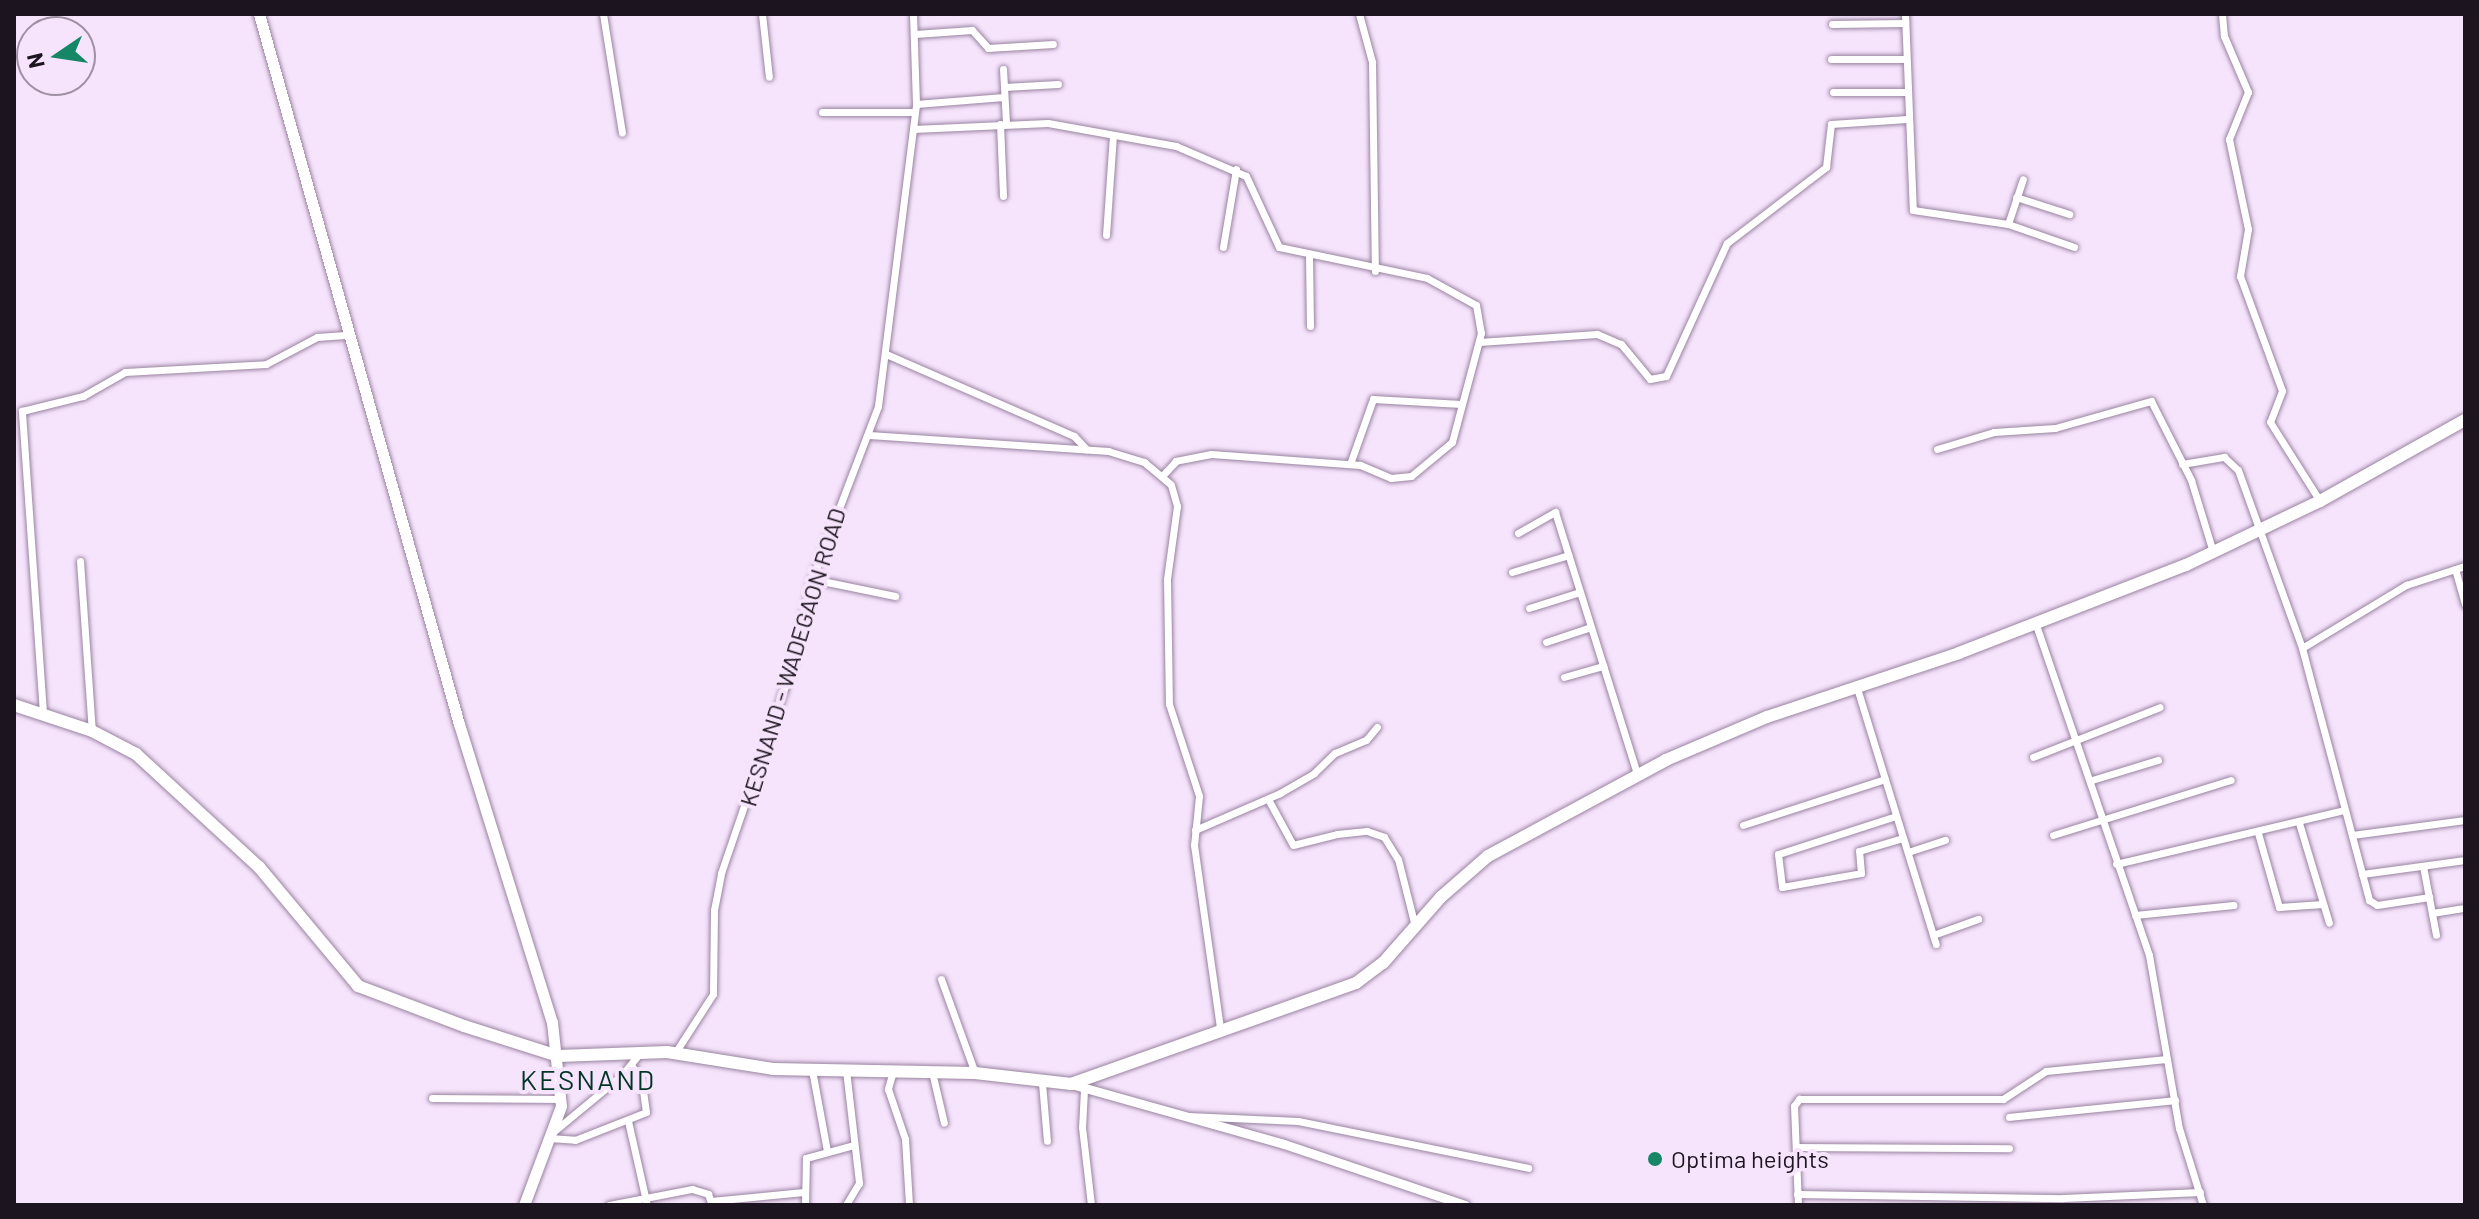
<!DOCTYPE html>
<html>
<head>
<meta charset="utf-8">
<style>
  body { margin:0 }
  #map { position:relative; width:2479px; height:1219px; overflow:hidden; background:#f6e3fc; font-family:Barlow,sans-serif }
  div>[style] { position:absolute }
  .roads { filter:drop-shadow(0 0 2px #9984a0) drop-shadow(0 0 2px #9984a0) }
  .minor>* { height:7px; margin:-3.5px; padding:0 3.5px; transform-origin:3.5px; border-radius:3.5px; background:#fff }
  .tertiary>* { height:9px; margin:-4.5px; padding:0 4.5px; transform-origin:4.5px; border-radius:4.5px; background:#fff }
  .secondary>* { height:11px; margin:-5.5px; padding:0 5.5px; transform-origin:5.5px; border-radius:5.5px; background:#fff }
  .trunk>* { height:12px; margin:-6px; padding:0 6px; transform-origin:6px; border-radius:6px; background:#fff }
  .dots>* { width:22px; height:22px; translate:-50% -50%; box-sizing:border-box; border:4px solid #f6e3fc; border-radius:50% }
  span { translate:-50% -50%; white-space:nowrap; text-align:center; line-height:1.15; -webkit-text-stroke:8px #f6e3fc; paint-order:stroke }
  .street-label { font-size:24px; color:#1c151f }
  .poi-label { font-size:24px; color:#1c151f }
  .left { translate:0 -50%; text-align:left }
  .quarter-label { font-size:28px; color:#003525; letter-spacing:2px }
  .frame { position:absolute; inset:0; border:16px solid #1c151f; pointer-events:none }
  .north { position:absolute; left:16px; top:16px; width:80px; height:80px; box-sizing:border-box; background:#f6e3fc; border:2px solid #9f91a4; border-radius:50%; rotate:257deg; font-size:22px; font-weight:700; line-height:32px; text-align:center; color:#1c151f }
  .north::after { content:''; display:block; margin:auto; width:28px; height:36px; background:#158766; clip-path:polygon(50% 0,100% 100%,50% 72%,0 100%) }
</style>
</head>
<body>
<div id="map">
  <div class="roads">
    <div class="minor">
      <div style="left:603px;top:14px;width:120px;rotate:80.9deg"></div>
      <div style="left:762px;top:14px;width:63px;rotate:83.7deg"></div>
      <div style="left:1359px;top:14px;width:50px;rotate:74.8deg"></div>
      <div style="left:1372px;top:62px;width:209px;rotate:89.2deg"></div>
      <div style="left:1905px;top:14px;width:196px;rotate:87.7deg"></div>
      <div style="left:1913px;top:210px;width:96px;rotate:8.4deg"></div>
      <div style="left:2008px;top:224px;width:70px;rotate:19.2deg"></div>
      <div style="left:2222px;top:14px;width:22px;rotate:85deg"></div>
      <div style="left:2224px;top:36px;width:61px;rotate:66.8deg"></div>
      <div style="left:2248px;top:92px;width:51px;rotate:112deg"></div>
      <div style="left:2229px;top:139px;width:92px;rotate:78.1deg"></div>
      <div style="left:2248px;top:229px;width:48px;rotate:99.7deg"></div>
      <div style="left:2240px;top:276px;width:122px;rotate:69.9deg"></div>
      <div style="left:2282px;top:391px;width:33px;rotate:111deg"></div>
      <div style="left:2270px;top:422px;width:93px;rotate:57.7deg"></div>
      <div style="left:1832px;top:24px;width:73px;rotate:-0.8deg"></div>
      <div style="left:915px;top:34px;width:57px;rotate:-4deg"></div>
      <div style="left:972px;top:30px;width:24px;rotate:48deg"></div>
      <div style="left:988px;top:48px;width:65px;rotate:-3.5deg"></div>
      <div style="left:1831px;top:59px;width:74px"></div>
      <div style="left:1003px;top:69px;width:54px;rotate:86.8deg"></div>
      <div style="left:1004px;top:87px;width:54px;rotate:-3.2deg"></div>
      <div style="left:1833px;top:92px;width:74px"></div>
      <div style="left:916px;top:104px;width:88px;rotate:-4.5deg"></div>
      <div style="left:822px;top:112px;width:93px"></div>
      <div style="left:1000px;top:124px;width:72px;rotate:87.6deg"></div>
      <div style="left:913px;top:129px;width:135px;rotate:-2.5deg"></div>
      <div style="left:1048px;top:123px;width:130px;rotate:10.2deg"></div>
      <div style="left:1176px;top:146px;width:76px;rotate:23.2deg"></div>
      <div style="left:1246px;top:176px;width:78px;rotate:65.1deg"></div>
      <div style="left:1279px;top:247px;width:151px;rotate:11.8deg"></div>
      <div style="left:1427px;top:278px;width:56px;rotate:28.9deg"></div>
      <div style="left:1476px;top:305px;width:28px;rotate:80deg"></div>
      <div style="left:1481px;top:333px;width:113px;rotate:104.9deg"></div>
      <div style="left:1452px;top:442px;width:53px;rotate:140.3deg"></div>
      <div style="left:1411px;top:476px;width:20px;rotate:174deg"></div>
      <div style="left:1391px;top:478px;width:34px;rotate:-157deg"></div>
      <div style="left:1360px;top:465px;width:149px;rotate:-175.8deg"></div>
      <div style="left:1211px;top:454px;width:36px;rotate:169deg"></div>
      <div style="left:1176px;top:461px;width:19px;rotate:133deg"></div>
      <div style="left:2016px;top:197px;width:56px;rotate:17.8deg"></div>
      <div style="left:2008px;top:224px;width:47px;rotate:-71.6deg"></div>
      <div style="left:1106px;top:235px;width:100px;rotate:-86deg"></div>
      <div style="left:1223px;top:247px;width:79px;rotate:-80.5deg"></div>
      <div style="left:1309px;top:255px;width:71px;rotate:89.2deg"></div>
      <div style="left:1479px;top:342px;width:118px;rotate:-3.9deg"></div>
      <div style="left:1597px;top:334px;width:26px;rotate:23deg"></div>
      <div style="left:1621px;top:344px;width:45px;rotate:50.4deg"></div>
      <div style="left:1650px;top:379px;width:16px;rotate:-11deg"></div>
      <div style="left:1666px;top:376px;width:146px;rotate:-65.4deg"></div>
      <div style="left:1727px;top:243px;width:125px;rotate:-37.5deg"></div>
      <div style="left:1826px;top:167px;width:43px;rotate:-83.4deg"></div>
      <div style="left:1831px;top:124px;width:76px;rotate:-3.8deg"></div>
      <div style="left:886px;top:354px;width:205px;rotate:23.6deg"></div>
      <div style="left:1074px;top:436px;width:18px;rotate:47deg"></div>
      <div style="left:869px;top:435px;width:240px;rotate:3.8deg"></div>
      <div style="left:1108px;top:451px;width:38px;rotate:17deg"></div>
      <div style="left:1144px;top:462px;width:35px;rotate:40deg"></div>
      <div style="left:1171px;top:485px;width:22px;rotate:74deg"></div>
      <div style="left:1177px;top:506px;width:74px;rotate:97.8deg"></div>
      <div style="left:1167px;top:579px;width:125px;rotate:89.1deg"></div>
      <div style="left:1169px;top:704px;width:97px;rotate:71.9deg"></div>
      <div style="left:1199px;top:796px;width:49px;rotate:95.8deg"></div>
      <div style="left:1194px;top:845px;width:185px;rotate:81.9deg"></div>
      <div style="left:1937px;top:449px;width:59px;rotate:-16.6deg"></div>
      <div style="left:1994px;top:432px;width:61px;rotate:-3.8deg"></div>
      <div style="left:2055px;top:428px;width:100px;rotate:-15.7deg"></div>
      <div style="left:2151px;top:401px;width:89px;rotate:63.1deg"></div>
      <div style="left:2191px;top:480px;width:75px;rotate:73deg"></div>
      <div style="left:1350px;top:464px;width:69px;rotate:-70.5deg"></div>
      <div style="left:1373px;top:399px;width:88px;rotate:3.3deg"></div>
      <div style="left:2182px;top:464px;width:43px;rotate:-9.5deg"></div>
      <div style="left:2224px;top:457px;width:19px;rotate:43deg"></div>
      <div style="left:2238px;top:470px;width:189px;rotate:70.2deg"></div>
      <div style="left:2302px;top:648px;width:261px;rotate:75.1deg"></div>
      <div style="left:2369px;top:900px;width:9px;rotate:32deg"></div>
      <div style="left:2377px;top:905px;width:53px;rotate:-8.7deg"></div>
      <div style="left:1518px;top:533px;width:43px;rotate:-29.6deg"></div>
      <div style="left:1555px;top:512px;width:275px;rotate:72.6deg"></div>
      <div style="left:80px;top:561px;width:170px;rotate:86deg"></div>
      <div style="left:2455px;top:569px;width:37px;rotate:74deg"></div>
      <div style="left:1512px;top:572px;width:59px;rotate:-16.6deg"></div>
      <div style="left:812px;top:579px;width:85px;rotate:11.6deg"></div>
      <div style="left:1529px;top:608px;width:53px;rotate:-17.4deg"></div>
      <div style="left:2035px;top:622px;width:352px;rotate:71.1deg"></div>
      <div style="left:2149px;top:955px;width:176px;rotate:80.2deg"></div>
      <div style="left:2179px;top:1128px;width:81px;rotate:72.7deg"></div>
      <div style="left:1546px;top:642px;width:47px;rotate:-18.4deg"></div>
      <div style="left:2302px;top:648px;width:122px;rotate:-31.2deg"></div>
      <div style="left:2406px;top:585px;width:62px;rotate:-17.9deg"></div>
      <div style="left:1564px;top:677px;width:41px;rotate:-15.8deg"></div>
      <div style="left:1857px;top:688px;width:268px;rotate:72.9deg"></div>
      <div style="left:43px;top:713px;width:303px;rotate:-94deg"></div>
      <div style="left:22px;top:411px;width:63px;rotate:-13.8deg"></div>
      <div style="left:83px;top:396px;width:48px;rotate:-29.7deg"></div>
      <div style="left:125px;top:372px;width:141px;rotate:-3.2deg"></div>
      <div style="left:266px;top:364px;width:58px;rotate:-27.9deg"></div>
      <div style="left:317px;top:337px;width:32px;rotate:-4deg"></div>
      <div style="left:2033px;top:757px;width:136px;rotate:-21.5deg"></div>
      <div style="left:2092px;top:780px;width:69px;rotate:-16.9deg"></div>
      <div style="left:1268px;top:799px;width:52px;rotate:61.5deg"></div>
      <div style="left:1293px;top:845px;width:45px;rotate:-14deg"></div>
      <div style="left:1337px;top:834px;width:30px;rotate:-6deg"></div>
      <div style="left:1367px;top:831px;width:18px;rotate:19deg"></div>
      <div style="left:1384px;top:837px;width:26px;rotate:58deg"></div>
      <div style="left:1398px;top:859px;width:69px;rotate:75.8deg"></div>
      <div style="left:1896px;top:816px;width:124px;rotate:162.1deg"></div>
      <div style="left:1778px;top:854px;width:33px;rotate:83deg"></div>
      <div style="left:1782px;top:887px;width:80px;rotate:-10deg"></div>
      <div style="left:1861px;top:873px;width:22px;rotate:-95deg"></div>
      <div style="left:1859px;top:851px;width:46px;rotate:-16.5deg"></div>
      <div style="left:2299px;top:823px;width:104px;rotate:73.3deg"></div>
      <div style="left:1743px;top:825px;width:149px;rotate:-17.9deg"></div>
      <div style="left:1195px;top:830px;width:93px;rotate:-23.5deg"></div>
      <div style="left:1280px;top:793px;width:39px;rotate:-30deg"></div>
      <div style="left:1314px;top:773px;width:29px;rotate:-44deg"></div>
      <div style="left:1335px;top:753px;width:34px;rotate:-23deg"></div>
      <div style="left:1366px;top:740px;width:17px;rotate:-50deg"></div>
      <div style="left:2258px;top:833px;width:77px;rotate:74.2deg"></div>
      <div style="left:2279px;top:907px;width:44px;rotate:-3.9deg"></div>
      <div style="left:2053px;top:835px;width:186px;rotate:-17.2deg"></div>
      <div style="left:2352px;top:835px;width:114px;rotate:-7.6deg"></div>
      <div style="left:1908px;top:852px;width:39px;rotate:-18deg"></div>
      <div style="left:2116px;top:864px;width:235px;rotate:-13.3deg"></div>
      <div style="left:2423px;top:866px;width:70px;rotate:79.3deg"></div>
      <div style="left:2362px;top:874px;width:104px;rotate:-7.7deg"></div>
      <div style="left:2432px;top:913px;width:33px;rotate:-9deg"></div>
      <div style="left:2135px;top:915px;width:99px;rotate:-5.8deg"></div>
      <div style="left:1933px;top:935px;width:48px;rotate:-19.6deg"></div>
      <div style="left:941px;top:979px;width:100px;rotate:70.1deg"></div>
      <div style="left:675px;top:1053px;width:70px;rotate:-57.2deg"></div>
      <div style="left:713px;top:994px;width:84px;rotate:-89.3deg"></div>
      <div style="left:714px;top:910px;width:38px;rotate:-79deg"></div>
      <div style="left:721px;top:873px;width:213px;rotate:-71.1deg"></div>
      <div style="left:790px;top:672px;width:96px;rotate:-76.7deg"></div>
      <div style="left:812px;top:579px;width:185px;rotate:-69.1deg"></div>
      <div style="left:878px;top:406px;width:304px;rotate:-82.8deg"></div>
      <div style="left:916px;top:104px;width:90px;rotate:-91.9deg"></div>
      <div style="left:812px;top:1070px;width:82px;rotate:79.5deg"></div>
      <div style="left:846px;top:1070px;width:114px;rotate:83.4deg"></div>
      <div style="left:859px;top:1183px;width:26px;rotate:121deg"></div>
      <div style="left:893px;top:1071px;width:19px;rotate:106deg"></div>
      <div style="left:888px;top:1089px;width:53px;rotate:71.2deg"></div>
      <div style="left:905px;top:1139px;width:66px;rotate:86.5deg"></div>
      <div style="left:932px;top:1072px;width:52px;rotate:76.8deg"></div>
      <div style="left:1042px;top:1083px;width:58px;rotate:85.1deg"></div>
      <div style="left:1084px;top:1090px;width:37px;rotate:93deg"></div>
      <div style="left:1082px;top:1127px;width:79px;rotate:83.4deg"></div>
      <div style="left:432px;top:1098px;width:130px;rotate:0.4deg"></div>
      <div style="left:1188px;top:1116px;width:110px;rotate:2.6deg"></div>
      <div style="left:1298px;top:1121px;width:235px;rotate:11.5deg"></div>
      <div style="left:2009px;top:1117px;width:167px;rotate:-5.8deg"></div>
      <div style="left:628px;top:1121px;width:86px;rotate:77.3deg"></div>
      <div style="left:553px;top:1132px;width:89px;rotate:-39.6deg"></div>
      <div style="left:622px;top:1075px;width:27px;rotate:-51deg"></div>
      <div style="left:549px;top:1138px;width:26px;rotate:4deg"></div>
      <div style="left:575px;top:1140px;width:76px;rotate:-21.5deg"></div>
      <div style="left:646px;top:1112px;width:34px;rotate:-98deg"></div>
      <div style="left:641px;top:1078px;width:16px;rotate:-128deg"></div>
      <div style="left:1796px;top:1147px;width:213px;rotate:0.3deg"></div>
      <div style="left:1797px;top:1194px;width:266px;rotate:0.9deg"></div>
      <div style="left:2063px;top:1198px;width:137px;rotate:-2.5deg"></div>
      <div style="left:711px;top:1201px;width:93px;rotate:-5.5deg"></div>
      <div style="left:609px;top:1205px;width:85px;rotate:-10.9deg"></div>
      <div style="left:692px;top:1189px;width:17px;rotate:17deg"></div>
      <div style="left:708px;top:1194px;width:12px;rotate:70deg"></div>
      <div style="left:805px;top:1205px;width:47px;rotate:-88.8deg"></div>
      <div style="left:806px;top:1158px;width:50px;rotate:-15.2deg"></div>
      <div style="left:1798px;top:1205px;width:99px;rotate:-92.3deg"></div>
      <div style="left:1794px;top:1106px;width:9px;rotate:-54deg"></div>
      <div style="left:1799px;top:1099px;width:204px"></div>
      <div style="left:2003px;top:1099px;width:51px;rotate:-33.1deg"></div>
      <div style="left:2046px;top:1071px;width:121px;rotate:-5.7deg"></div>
    </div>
    <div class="tertiary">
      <div style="left:1071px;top:1084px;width:221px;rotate:15.7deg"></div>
      <div style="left:1284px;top:1144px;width:191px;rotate:18.6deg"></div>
    </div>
    <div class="secondary">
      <div style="left:259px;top:14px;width:738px;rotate:74.27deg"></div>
      <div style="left:459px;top:724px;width:312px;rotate:72.7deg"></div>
      <div style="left:552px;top:1022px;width:84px;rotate:83.9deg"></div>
      <div style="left:561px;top:1106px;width:106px;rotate:110.5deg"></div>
    </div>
    <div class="trunk">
      <div style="left:14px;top:705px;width:82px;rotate:18.4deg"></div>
      <div style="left:92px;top:731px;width:50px;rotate:27.6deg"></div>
      <div style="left:136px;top:754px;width:167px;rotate:42.6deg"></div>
      <div style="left:259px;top:867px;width:155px;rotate:50.2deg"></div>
      <div style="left:358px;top:986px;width:113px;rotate:20.7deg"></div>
      <div style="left:464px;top:1026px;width:99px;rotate:17.7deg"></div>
      <div style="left:558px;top:1056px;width:109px;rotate:-2.1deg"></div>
      <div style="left:667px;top:1052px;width:107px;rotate:9.1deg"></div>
      <div style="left:773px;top:1069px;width:202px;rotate:1.1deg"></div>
      <div style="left:975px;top:1073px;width:97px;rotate:6.5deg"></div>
      <div style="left:1071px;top:1084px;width:302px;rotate:-19.5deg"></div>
      <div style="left:1356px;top:983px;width:34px;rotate:-37deg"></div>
      <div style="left:1383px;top:963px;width:88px;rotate:-48.7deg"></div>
      <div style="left:1441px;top:897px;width:62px;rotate:-41.1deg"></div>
      <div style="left:1488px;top:856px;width:202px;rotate:-28.3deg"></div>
      <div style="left:1666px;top:760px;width:110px;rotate:-23.1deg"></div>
      <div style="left:1767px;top:717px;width:202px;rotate:-18.4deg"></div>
      <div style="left:1959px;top:653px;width:243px;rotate:-21.2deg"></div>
      <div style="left:2186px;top:565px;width:148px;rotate:-25.5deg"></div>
      <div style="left:2320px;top:501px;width:166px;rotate:-29.2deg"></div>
    </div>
  </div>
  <div class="dots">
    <div style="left:1655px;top:1159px;background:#158766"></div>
  </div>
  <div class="street-label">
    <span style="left:792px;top:657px;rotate:-73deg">KESNAND - WADEGAON ROAD</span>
  </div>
  <div class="poi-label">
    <span class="left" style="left:1671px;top:1159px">Optima heights</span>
  </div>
  <div class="quarter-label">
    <span style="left:588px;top:1079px">KESNAND</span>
  </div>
  <div class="frame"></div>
  <div class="north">N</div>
</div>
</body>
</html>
